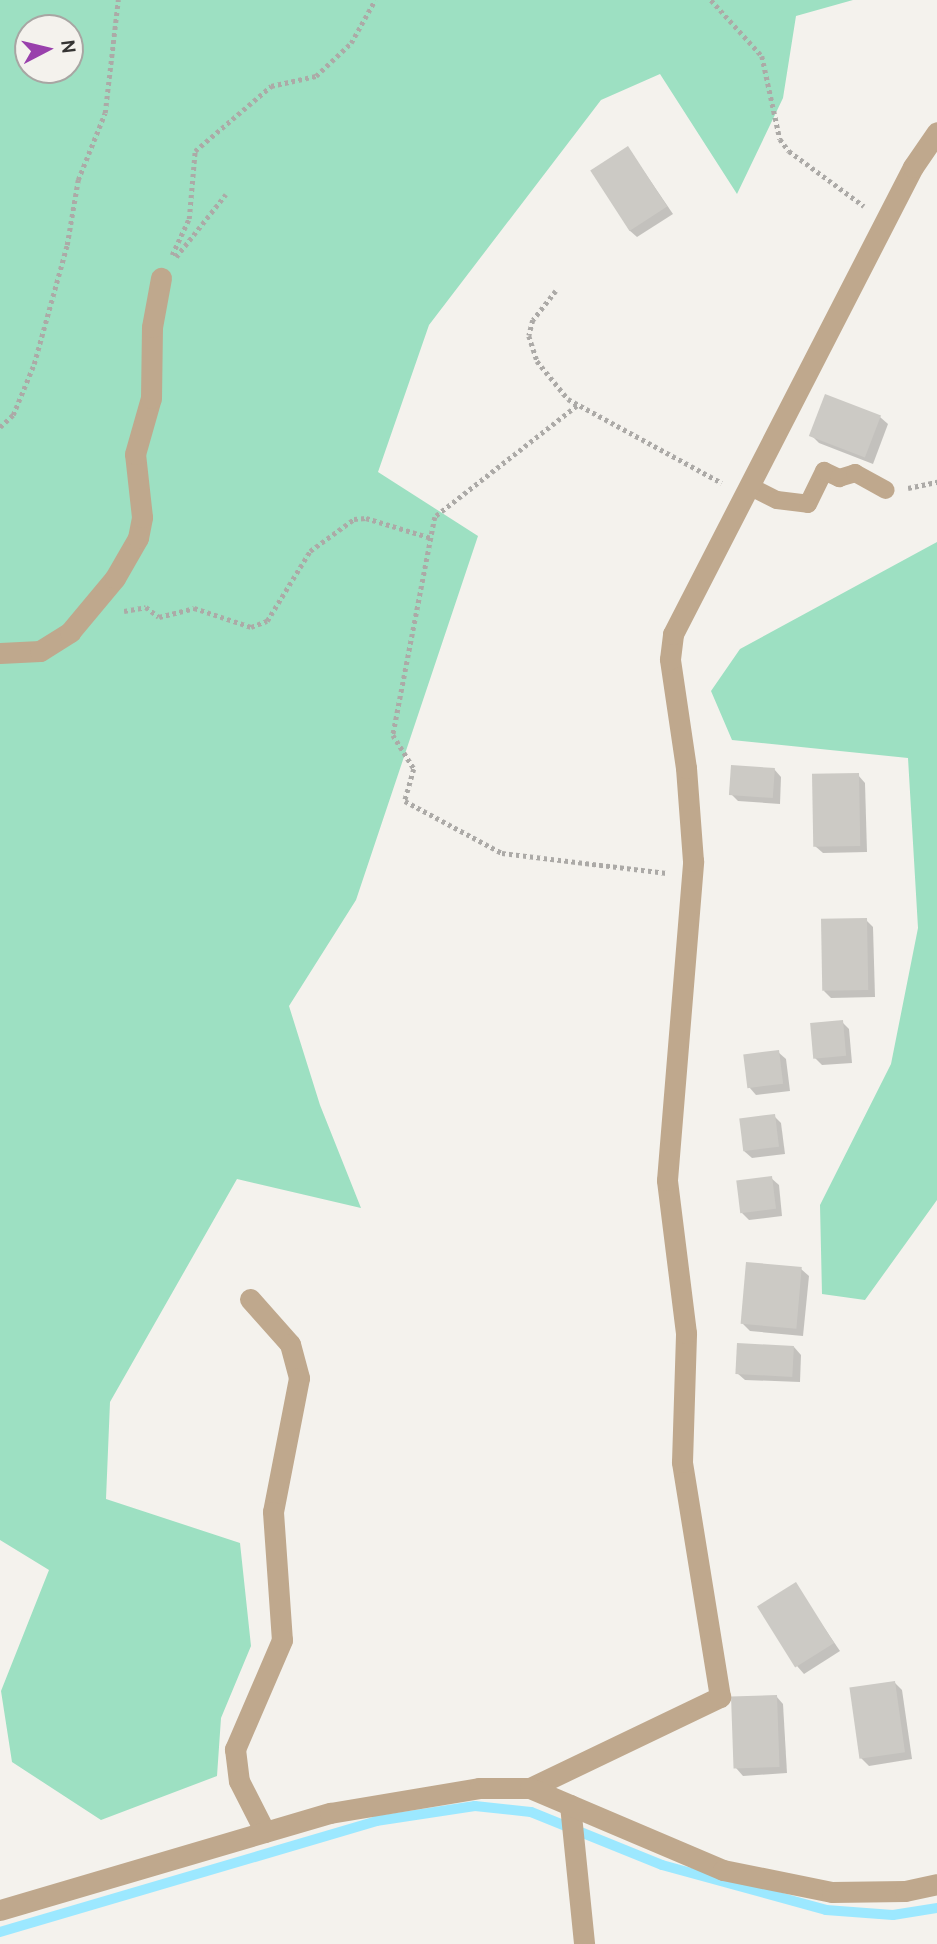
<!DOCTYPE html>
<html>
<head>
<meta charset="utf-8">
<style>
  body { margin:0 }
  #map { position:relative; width:937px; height:1944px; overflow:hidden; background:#f4f2ed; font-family:Cabin,sans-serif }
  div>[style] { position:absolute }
  .green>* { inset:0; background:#9de0c2 }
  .shadow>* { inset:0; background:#0003 }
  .stream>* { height:10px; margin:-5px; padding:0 5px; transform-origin:5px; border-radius:5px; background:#9ce8ff }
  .building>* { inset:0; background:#cccac5; transform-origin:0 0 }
  .path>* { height:4.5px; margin-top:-2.25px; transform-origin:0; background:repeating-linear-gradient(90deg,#acaaa7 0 3.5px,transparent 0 7px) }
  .lane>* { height:18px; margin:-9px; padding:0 9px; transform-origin:9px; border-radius:9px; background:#bfa88d }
  .street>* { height:21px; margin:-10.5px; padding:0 10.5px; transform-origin:10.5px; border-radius:10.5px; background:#bfa88d }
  span { translate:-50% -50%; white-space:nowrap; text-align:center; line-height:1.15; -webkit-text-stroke:6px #f4f2ed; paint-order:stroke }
  .north { position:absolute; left:14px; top:14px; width:70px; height:70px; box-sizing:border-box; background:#f4f2ed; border:2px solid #a8a6a3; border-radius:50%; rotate:83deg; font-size:19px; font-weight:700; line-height:28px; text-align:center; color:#353433 }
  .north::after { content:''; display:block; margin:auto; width:24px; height:32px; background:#9940ac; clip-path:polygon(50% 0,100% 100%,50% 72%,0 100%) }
</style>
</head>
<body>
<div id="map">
  <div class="green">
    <div style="clip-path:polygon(evenodd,0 0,853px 0,796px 16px,783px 98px,737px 194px,660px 74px,601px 100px,429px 325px,378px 472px,478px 536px,356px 900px,289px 1006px,320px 1105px,361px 1208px,237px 1179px,110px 1402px,106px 1499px,240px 1543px,251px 1646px,221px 1718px,217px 1776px,101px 1820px,12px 1762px,1px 1691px,49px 1570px,0 1540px,0 0,28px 28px,70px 28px,70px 70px,28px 70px,28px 28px)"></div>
    <div style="clip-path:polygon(937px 542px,937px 1200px,865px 1300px,822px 1294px,820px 1205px,891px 1064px,918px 928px,908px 758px,732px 740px,711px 691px,740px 649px)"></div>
  </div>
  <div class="shadow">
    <div style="clip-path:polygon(628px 148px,673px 214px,637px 237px,629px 230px)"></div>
    <div style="clip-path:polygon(880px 417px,888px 424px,873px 464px,819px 443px,812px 436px)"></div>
    <div style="clip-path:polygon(774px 769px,781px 777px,780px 804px,738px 801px,731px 794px)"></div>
    <div style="clip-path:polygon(858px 775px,865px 783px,867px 852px,823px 853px,815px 846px)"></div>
    <div style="clip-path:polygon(866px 920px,873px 927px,875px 997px,831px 998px,824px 991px)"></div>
    <div style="clip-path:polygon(842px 1022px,849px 1029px,852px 1063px,822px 1065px,815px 1058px)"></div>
    <div style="clip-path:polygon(778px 1052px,786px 1059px,790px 1091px,756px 1095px,749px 1087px)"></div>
    <div style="clip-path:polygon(774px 1116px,781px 1123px,785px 1154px,752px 1158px,744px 1151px)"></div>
    <div style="clip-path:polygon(771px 1178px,779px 1185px,782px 1216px,749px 1220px,742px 1213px)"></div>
    <div style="clip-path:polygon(801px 1269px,809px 1276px,803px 1336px,750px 1331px,743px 1324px)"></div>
    <div style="clip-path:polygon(794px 1347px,801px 1355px,800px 1382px,745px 1380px,737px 1373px)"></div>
    <div style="clip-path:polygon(795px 1585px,840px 1651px,804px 1674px,797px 1666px)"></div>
    <div style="clip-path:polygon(895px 1683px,902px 1690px,912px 1759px,869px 1766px,861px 1758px)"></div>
    <div style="clip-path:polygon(776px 1696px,783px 1704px,787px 1773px,743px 1776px,736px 1768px)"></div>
  </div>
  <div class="stream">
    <div style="left:0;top:1932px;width:392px;rotate:-16.4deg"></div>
    <div style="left:376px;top:1821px;width:100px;rotate:-8.6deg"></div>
    <div style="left:475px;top:1806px;width:56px;rotate:6.1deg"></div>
    <div style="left:531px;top:1812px;width:141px;rotate:22deg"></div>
    <div style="left:662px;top:1865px;width:170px;rotate:15.3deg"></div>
    <div style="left:826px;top:1910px;width:67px;rotate:4.3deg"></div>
    <div style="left:893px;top:1915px;width:45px;rotate:-9deg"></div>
  </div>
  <div class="building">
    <div style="left:628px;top:146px;width:72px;height:45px;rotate:57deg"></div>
    <div style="left:825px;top:394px;width:60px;height:45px;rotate:21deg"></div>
    <div style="left:731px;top:765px;width:44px;height:30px;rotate:4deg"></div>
    <div style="left:859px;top:773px;width:73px;height:47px;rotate:89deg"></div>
    <div style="left:867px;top:918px;width:72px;height:46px;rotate:89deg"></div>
    <div style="left:843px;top:1020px;width:36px;height:33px;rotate:85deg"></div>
    <div style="left:779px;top:1050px;width:34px;height:36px;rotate:83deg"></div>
    <div style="left:775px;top:1114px;width:33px;height:36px;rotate:83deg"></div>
    <div style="left:772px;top:1176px;width:33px;height:36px;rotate:83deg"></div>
    <div style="left:746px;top:1262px;width:56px;height:62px;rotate:5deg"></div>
    <div style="left:737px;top:1343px;width:57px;height:31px;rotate:3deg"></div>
    <div style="left:796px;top:1582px;width:72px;height:46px;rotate:58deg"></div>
    <div style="left:895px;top:1681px;width:72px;height:46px;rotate:82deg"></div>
    <div style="left:777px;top:1695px;width:72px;height:46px;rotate:88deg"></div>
  </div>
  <div class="path">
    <div style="left:711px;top:0;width:76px;rotate:47.7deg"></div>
    <div style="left:762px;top:56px;width:85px;rotate:77.8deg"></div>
    <div style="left:780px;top:139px;width:15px;rotate:53deg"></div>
    <div style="left:789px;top:151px;width:93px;rotate:36.3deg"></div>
    <div style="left:172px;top:255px;width:40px;rotate:-65deg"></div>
    <div style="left:189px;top:219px;width:68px;rotate:-85deg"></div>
    <div style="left:195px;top:151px;width:100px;rotate:-40.5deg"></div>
    <div style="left:271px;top:86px;width:46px;rotate:-12.5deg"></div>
    <div style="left:316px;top:76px;width:48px;rotate:-43.3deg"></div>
    <div style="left:351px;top:43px;width:49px;rotate:-60.8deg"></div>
    <div style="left:176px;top:257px;width:80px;rotate:-51.6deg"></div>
    <div style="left:556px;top:291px;width:37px;rotate:128deg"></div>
    <div style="left:533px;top:320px;width:16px;rotate:104deg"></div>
    <div style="left:529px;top:336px;width:26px;rotate:72deg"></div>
    <div style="left:537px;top:361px;width:49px;rotate:50.8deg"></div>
    <div style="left:568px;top:399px;width:175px;rotate:28.6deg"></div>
    <div style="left:577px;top:406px;width:180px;rotate:142deg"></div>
    <div style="left:435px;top:517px;width:222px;rotate:100.9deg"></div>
    <div style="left:393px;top:735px;width:40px;rotate:58deg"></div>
    <div style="left:414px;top:769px;width:33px;rotate:106deg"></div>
    <div style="left:405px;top:801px;width:110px;rotate:28.2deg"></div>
    <div style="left:502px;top:853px;width:166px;rotate:6.9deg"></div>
    <div style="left:0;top:427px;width:18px;rotate:-43deg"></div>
    <div style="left:13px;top:415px;width:55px;rotate:-67.6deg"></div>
    <div style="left:34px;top:364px;width:123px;rotate:-74.5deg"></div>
    <div style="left:67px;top:245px;width:66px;rotate:-80.4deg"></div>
    <div style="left:78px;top:180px;width:72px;rotate:-68.1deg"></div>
    <div style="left:105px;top:113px;width:114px;rotate:-83.4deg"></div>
    <div style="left:908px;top:488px;width:30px;rotate:-12deg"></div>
    <div style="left:124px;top:611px;width:22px;rotate:-10deg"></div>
    <div style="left:146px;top:607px;width:16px;rotate:38deg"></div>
    <div style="left:159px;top:617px;width:36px;rotate:-14deg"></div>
    <div style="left:194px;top:608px;width:60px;rotate:18.4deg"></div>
    <div style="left:251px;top:627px;width:17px;rotate:-21deg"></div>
    <div style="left:267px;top:621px;width:82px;rotate:-58.4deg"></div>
    <div style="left:310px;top:551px;width:54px;rotate:-36deg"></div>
    <div style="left:354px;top:519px;width:12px;rotate:-5deg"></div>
    <div style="left:366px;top:518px;width:68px;rotate:17.1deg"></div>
  </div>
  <div class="lane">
    <div style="left:749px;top:486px;width:31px;rotate:27deg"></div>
    <div style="left:777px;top:500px;width:31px;rotate:7deg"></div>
    <div style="left:808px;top:504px;width:37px;rotate:-64deg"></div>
    <div style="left:824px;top:471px;width:17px;rotate:25deg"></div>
    <div style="left:839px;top:478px;width:17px;rotate:-17deg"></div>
    <div style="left:855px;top:473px;width:35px;rotate:29deg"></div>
  </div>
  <div class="street">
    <div style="left:0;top:653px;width:40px;rotate:-2.9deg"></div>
    <div style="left:40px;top:651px;width:36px;rotate:-32deg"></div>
    <div style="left:70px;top:632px;width:70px;rotate:-50.2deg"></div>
    <div style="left:115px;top:578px;width:46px;rotate:-60.1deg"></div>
    <div style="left:138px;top:538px;width:21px;rotate:-79deg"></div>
    <div style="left:142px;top:517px;width:63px;rotate:-96.3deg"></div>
    <div style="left:135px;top:454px;width:58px;rotate:-74.1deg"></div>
    <div style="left:151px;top:398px;width:71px;rotate:-89.2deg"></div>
    <div style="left:152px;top:327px;width:50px;rotate:-79.6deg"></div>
    <div style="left:250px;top:1299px;width:60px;rotate:48.4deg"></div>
    <div style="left:290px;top:1344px;width:35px;rotate:75deg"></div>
    <div style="left:299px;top:1378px;width:136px;rotate:101deg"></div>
    <div style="left:273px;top:1512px;width:128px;rotate:86deg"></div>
    <div style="left:282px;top:1640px;width:119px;rotate:113.3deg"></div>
    <div style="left:235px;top:1749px;width:32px;rotate:83deg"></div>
    <div style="left:239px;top:1781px;width:57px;rotate:63deg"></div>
    <div style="left:530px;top:1788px;width:211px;rotate:-25.6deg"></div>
    <div style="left:720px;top:1697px;width:238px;rotate:-99.2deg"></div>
    <div style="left:682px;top:1462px;width:129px;rotate:-88.2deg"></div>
    <div style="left:686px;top:1333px;width:154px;rotate:-97.1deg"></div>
    <div style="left:667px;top:1180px;width:320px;rotate:-85.3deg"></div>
    <div style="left:693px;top:861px;width:93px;rotate:-94.3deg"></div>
    <div style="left:686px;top:768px;width:110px;rotate:-98.4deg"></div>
    <div style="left:670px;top:659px;width:25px;rotate:-83deg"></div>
    <div style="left:673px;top:634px;width:525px;rotate:-62.8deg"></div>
    <div style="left:913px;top:167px;width:42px;rotate:-55.6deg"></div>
    <div style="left:570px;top:1805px;width:140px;rotate:84.2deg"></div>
    <div style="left:0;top:1910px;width:344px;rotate:-16.4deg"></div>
    <div style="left:330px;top:1813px;width:151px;rotate:-9.5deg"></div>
    <div style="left:479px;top:1788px;width:51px"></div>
    <div style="left:530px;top:1788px;width:210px;rotate:23deg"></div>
    <div style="left:723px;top:1870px;width:111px;rotate:11.4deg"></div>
    <div style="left:832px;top:1892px;width:73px;rotate:-0.8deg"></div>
    <div style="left:905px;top:1891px;width:33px;rotate:-12deg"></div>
  </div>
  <div class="north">N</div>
</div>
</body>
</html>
